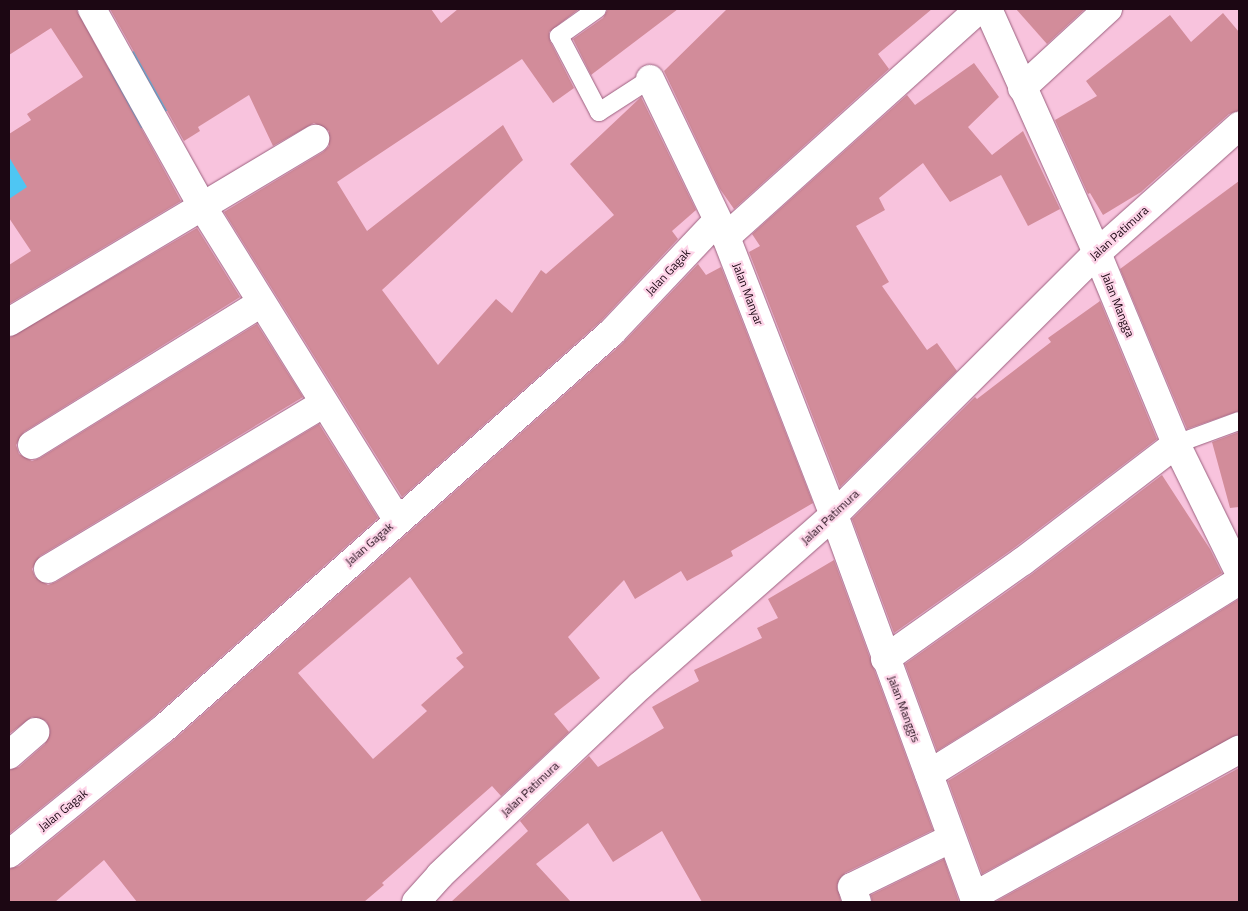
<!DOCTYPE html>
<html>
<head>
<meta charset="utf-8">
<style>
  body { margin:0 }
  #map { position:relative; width:1248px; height:911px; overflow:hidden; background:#f8c3dd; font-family:"Titillium Web",sans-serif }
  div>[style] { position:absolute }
  .river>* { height:68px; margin:-34px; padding:0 34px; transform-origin:34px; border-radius:34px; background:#4ec6f3 }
  .building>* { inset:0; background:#d28c9a }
  .roads { filter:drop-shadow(0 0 1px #9b607f) drop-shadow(0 0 1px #9b607f) }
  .lane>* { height:18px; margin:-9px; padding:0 9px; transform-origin:9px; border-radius:9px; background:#fff }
  .street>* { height:28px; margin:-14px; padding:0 14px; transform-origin:14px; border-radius:14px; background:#fff }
  .secondary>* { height:28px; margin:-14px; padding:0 14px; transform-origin:14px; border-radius:14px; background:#fff }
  span { translate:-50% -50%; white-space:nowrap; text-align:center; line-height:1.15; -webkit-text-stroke:4.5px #fdd4e8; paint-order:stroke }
  .street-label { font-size:12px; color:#1c0713 }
  .frame { position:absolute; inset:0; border:10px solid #1c0713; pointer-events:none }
</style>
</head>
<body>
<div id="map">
  <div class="river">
    <div style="left:9px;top:178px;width:298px;rotate:-34.5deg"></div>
  </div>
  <div class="building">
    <div style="clip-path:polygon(9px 9px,76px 9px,181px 201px,9px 304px,9px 265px,31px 251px,9px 218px,9px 199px,27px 187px,9px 157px,9px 134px,31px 120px,27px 114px,83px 77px,51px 28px,9px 55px)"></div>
    <div style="clip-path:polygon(110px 9px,431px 9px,441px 23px,458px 9px,579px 9px,549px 32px,550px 41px,574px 88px,553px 103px,522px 59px,337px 182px,367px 231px,503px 125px,523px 160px,382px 290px,438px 365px,496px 299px,512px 313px,541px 270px,546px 274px,614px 215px,570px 164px,641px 97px,696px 210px,672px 231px,678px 239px,601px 321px,402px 497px,224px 212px,323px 152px,329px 146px,329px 131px,314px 123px,273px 146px,249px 95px,198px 127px,200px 131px,184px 141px)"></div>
    <div style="clip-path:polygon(608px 9px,678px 9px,591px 75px,573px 39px,603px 18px)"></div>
    <div style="clip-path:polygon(727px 9px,932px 9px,878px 54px,889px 69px,734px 209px,720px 189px,664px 71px)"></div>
    <div style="clip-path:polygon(1016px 9px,1085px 9px,1047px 44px)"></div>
    <div style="clip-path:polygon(1223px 13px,1239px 32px,1239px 111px,1229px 114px,1141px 192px,1103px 215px,1090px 193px,1088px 194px,1055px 120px,1097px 96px,1086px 81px,1170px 15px,1191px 42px)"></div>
    <div style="clip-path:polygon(974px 63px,999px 97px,968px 127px,992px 155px,1023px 131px,1060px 209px,1028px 226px,1001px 175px,950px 202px,923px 163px,879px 198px,885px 210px,856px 226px,889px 282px,882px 286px,927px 350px,937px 343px,957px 371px,840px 487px,749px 252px,760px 246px,752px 234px,907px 95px,915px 105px)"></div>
    <div style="clip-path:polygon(1239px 181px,1239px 411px,1187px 429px,1120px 269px)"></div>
    <div style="clip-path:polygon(197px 228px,240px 297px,24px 432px,16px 445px,19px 454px,32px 461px,40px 458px,257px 324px,303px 397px,40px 556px,32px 569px,35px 577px,48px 585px,56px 582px,319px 424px,378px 518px,153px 717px,9px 834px,9px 770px,19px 767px,45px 744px,50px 729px,46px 721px,32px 717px,9px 734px,9px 338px)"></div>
    <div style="clip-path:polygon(evenodd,698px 264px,706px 275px,721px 267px,813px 503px,731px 551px,733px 556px,687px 581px,681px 571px,635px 599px,624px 580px,568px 637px,600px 678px,554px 714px,569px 732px,501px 796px,492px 786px,382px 883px,384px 885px,364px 902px,137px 902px,104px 860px,55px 902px,9px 902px,9px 869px,19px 866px,173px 741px,622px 344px,698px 264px,410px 577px,463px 653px,456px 658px,464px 667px,421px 705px,427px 711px,373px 759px,298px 673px,410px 577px)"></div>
    <div style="clip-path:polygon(1100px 301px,1157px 439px,1014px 548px,894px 633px,852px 519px,975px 397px,977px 399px,1051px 342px,1048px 338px)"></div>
    <div style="clip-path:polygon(1239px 432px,1239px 507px,1230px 508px,1212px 442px)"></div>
    <div style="clip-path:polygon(1162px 475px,1210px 549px,1222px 573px,937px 751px,905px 664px,1032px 574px)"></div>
    <div style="clip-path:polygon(834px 560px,933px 830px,845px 873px,837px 885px,841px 902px,702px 902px,662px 831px,613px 862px,588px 823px,536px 864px,571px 902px,451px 902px,528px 831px,520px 821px,589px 756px,598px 767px,664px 728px,652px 707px,699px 681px,694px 670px,762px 638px,757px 628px,778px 618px,768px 599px)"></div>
    <div style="clip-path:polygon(1239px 599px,1239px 734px,982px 874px,948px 781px)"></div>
    <div style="clip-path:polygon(1239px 768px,1239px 902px,995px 902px)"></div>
    <div style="clip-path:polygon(944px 859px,959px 902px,872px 902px,871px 895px)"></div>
  </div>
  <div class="roads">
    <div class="lane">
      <div style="left:597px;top:9px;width:47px;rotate:144.6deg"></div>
      <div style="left:559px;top:36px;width:86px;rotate:62.2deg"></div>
      <div style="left:599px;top:112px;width:61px;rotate:-32.9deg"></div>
      <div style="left:1176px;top:444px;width:67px;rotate:-20.1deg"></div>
    </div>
    <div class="street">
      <div style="left:92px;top:9px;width:226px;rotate:60.8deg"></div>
      <div style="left:202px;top:206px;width:369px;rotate:58.1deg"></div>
      <div style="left:988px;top:9px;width:267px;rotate:65.9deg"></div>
      <div style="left:1097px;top:253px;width:207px;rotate:67.5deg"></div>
      <div style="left:1176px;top:444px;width:143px;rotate:63.8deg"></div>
      <div style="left:650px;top:79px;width:175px;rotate:64.3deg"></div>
      <div style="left:726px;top:237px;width:298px;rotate:68.8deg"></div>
      <div style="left:834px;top:515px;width:412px;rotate:69.9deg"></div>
      <div style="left:1022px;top:88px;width:117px;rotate:-42.6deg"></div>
      <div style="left:726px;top:237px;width:341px;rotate:-42deg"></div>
      <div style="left:9px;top:322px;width:357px;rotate:-30.9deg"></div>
      <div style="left:32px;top:445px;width:269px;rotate:-31.8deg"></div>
      <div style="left:48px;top:569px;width:322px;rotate:-31deg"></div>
      <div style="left:885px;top:659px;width:169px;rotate:-35.4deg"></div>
      <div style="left:1023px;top:561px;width:193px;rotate:-37.4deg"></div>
      <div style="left:9px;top:755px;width:35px;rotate:-41deg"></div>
      <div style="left:929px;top:774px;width:365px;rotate:-31.9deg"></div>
      <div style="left:9px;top:854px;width:198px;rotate:-39.1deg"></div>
      <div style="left:163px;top:729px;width:599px;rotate:-41.48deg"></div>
      <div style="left:612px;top:332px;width:153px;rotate:-46.6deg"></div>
      <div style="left:974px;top:896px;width:303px;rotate:-28.9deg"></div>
      <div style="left:857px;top:902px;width:16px;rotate:-108deg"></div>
      <div style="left:852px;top:887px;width:109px;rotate:-26.1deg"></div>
    </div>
    <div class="secondary">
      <div style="left:416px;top:902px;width:36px;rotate:-48deg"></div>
      <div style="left:440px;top:875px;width:277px;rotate:-43.4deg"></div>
      <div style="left:641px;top:685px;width:257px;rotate:-41.4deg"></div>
      <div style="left:834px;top:515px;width:371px;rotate:-44.9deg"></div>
      <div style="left:1097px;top:253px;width:191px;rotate:-41.8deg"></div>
    </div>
  </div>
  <div class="street-label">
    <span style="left:1119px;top:233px;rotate:-42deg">Jalan Patimura</span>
    <span style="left:668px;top:272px;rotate:-47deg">Jalan Gagak</span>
    <span style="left:748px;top:294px;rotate:69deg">Jalan Manyar</span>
    <span style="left:1118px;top:305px;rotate:68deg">Jalan Mangga</span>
    <span style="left:830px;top:517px;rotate:-43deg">Jalan Patimura</span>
    <span style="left:369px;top:544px;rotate:-41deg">Jalan Gagak</span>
    <span style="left:904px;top:709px;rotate:69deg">Jalan Manggis</span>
    <span style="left:530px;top:789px;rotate:-43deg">Jalan Patimura</span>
    <span style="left:63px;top:810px;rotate:-39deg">Jalan Gagak</span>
  </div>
  <div class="frame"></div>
</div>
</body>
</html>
